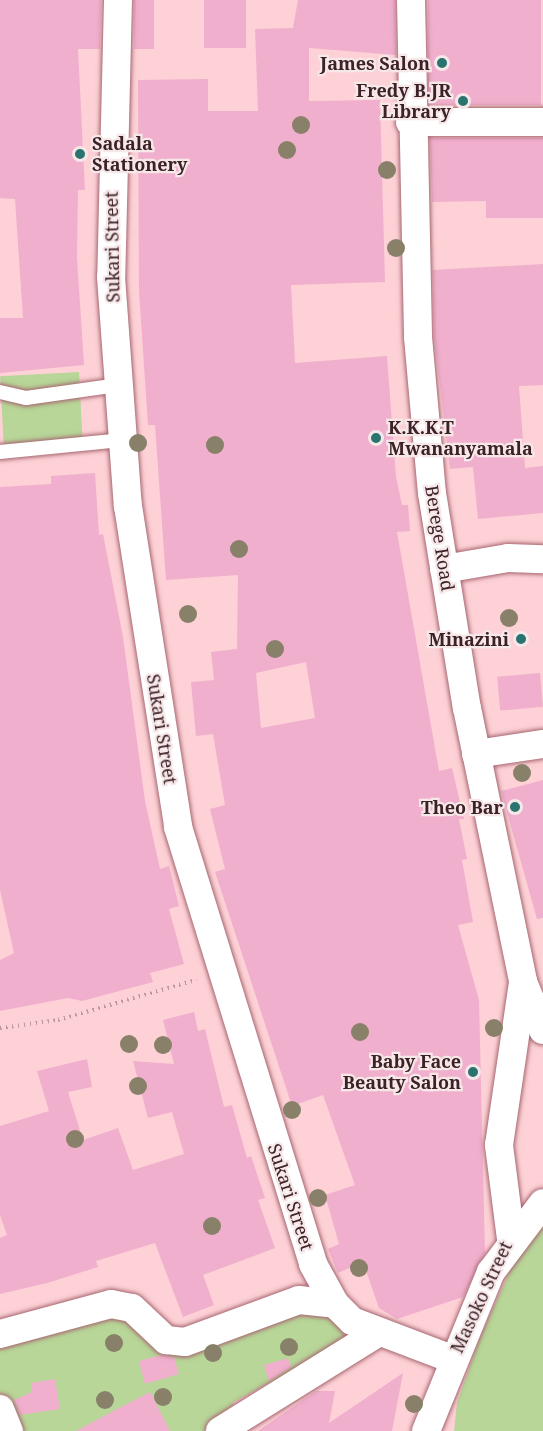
<!DOCTYPE html>
<html>
<head>
<meta charset="utf-8">
<style>
  body { margin:0 }
  #map { position:relative; width:543px; height:1431px; overflow:hidden; background:#fdd1d6; font-family:"Noto Serif",serif }
  div>[style] { position:absolute }
  .green>* { inset:0; background:#b7d698; transform-origin:0 0 }
  .building>* { inset:0; background:#f0afcd; transform-origin:0 0 }
  .path>* { height:4px; margin-top:-2px; transform-origin:0; background:repeating-linear-gradient(90deg,#bf989d 0 1.5px,transparent 0 6px) }
  .roads { filter:drop-shadow(0 0 2px #a76670) drop-shadow(0 0 2px #a76670) }
  .lane>* { height:14px; margin:-7px; padding:0 7px; transform-origin:7px; border-radius:7px; background:#fff }
  .street>* { height:28px; margin:-14px; padding:0 14px; transform-origin:14px; border-radius:14px; background:#fff }
  .trees>* { width:18px; height:18px; margin:-9px; border-radius:50%; background:#888068 }
  .dots>* { width:16px; height:16px; translate:-50% -50%; box-sizing:border-box; border:3px solid #f6e7e8; border-radius:50% }
  span { translate:-50% -50%; white-space:nowrap; text-align:center; line-height:1.15; -webkit-text-stroke:4.5px #f6e7e8; paint-order:stroke }
  .poi-label { font-size:18px; color:#3c2126; font-weight:700 }
  .right { translate:-100% -50%; text-align:right }
  .left { translate:0 -50%; text-align:left }
  .street-label { font-size:18px; color:#3c2126 }
</style>
</head>
<body>
<div id="map">
  <div class="green">
    <div style="left:79px;top:372px;width:68px;height:79px;rotate:87deg"></div>
    <div style="clip-path:polygon(543px 1216px,543px 1431px,454px 1431px,457px 1403px,479px 1340px,532px 1221px)"></div>
    <div style="clip-path:polygon(318px 1288px,347px 1340px,234px 1402px,220px 1431px,13px 1431px,0 1404px,0 1332px,122px 1305px,169px 1340px)"></div>
  </div>
  <div class="building">
    <div style="clip-path:polygon(0 0,101px 0,100px 49px,78px 49px,85px 190px,78px 190px,77px 258px,84px 365px,0 373px,0 318px,23px 318px,15px 199px,0 198px)"></div>
    <div style="left:134px;top:0;width:20px;height:49px"></div>
    <div style="left:204px;top:0;width:42px;height:48px"></div>
    <div style="clip-path:polygon(evenodd,298px 0,395px 0,396px 55px,309px 48px,309px 101px,380px 100px,385px 282px,291px 285px,295px 363px,387px 356px,396px 477px,402px 505px,408px 505px,410px 531px,397px 532px,439px 771px,452px 768px,464px 819px,459px 819px,467px 859px,462px 860px,473px 922px,458px 925px,479px 1000px,485px 1253px,463px 1297px,397px 1319px,379px 1308px,363px 1262px,338px 1273px,328px 1249px,339px 1244px,325px 1195px,355px 1185px,323px 1095px,292px 1106px,215px 872px,225px 869px,210px 809px,225px 805px,213px 734px,196px 736px,191px 682px,214px 680px,211px 652px,237px 649px,238px 575px,166px 580px,155px 425px,148px 425px,139px 291px,138px 80px,208px 79px,208px 111px,258px 111px,255px 29px,293px 28px,298px 0,306px 662px,315px 718px,261px 728px,256px 673px,306px 662px)"></div>
    <div style="left:428px;top:0;width:113px;height:105px"></div>
    <div style="clip-path:polygon(430px 138px,543px 138px,543px 218px,486px 218px,486px 201px,432px 202px)"></div>
    <div style="clip-path:polygon(543px 264px,543px 385px,519px 386px,525px 468px,543px 466px,543px 513px,478px 519px,473px 467px,450px 469px,434px 336px,433px 270px)"></div>
    <div style="clip-path:polygon(95px 473px,99px 535px,103px 534px,123px 637px,145px 801px,160px 869px,169px 866px,179px 906px,169px 909px,184px 964px,150px 973px,153px 982px,82px 1001px,68px 998px,0 1011px,0 960px,14px 953px,0 890px,0 487px,51px 484px,51px 476px)"></div>
    <div style="left:540px;top:673px;width:34px;height:43px;rotate:85deg"></div>
    <div style="clip-path:polygon(543px 780px,543px 918px,537px 919px,501px 791px)"></div>
    <div style="clip-path:polygon(194px 1012px,198px 1031px,205px 1029px,224px 1107px,232px 1105px,247px 1158px,251px 1156px,265px 1198px,258px 1200px,275px 1248px,203px 1275px,214px 1305px,183px 1317px,155px 1243px,96px 1261px,98px 1267px,47px 1283px,0 1294px,0 1238px,7px 1235px,0 1215px,0 1126px,49px 1111px,37px 1071px,87px 1059px,92px 1087px,68px 1092px,83px 1140px,118px 1128px,133px 1170px,184px 1154px,172px 1112px,148px 1118px,133px 1061px,174px 1064px,163px 1020px)"></div>
    <div style="clip-path:polygon(161px 1355px,174px 1357px,179px 1374px,145px 1384px,139px 1361px)"></div>
    <div style="clip-path:polygon(288px 1358px,291px 1367px,269px 1381px,264px 1365px)"></div>
    <div style="clip-path:polygon(403px 1373px,392px 1431px,258px 1431px,316px 1391px,335px 1391px,329px 1423px)"></div>
    <div style="clip-path:polygon(55px 1379px,60px 1409px,20px 1415px,14px 1400px,32px 1392px,31px 1383px)"></div>
    <div style="clip-path:polygon(150px 1392px,170px 1431px,76px 1431px,117px 1409px)"></div>
  </div>
  <div class="path">
    <div style="left:0;top:1028px;width:59px;rotate:-7.9deg"></div>
    <div style="left:58px;top:1020px;width:144px;rotate:-16.2deg"></div>
  </div>
  <div class="roads">
    <div class="lane">
      <div style="left:0;top:392px;width:27px;rotate:13deg"></div>
      <div style="left:26px;top:398px;width:94px;rotate:-8deg"></div>
      <div style="left:0;top:452px;width:124px;rotate:-5.6deg"></div>
    </div>
    <div class="street">
      <div style="left:118px;top:0;width:277px;rotate:91.4deg"></div>
      <div style="left:111px;top:277px;width:230px;rotate:85.8deg"></div>
      <div style="left:128px;top:506px;width:325px;rotate:81.1deg"></div>
      <div style="left:178px;top:827px;width:457px;rotate:72.8deg"></div>
      <div style="left:313px;top:1264px;width:46px;rotate:61.2deg"></div>
      <div style="left:335px;top:1304px;width:24px;rotate:45deg"></div>
      <div style="left:352px;top:1321px;width:107px;rotate:20.8deg"></div>
      <div style="left:411px;top:0;width:337px;rotate:88.8deg"></div>
      <div style="left:418px;top:337px;width:157px;rotate:84.9deg"></div>
      <div style="left:432px;top:493px;width:218px;rotate:80.8deg"></div>
      <div style="left:467px;top:708px;width:280px;rotate:78.4deg"></div>
      <div style="left:523px;top:982px;width:52px;rotate:67.4deg"></div>
      <div style="left:410px;top:122px;width:133px"></div>
      <div style="left:444px;top:569px;width:65px;rotate:-9.8deg"></div>
      <div style="left:508px;top:558px;width:35px;rotate:2deg"></div>
      <div style="left:476px;top:754px;width:68px;rotate:-8.5deg"></div>
      <div style="left:511px;top:1239px;width:95px;rotate:-97.3deg"></div>
      <div style="left:499px;top:1145px;width:165px;rotate:-81.6deg"></div>
      <div style="left:0;top:1334px;width:115px;rotate:-15.1deg"></div>
      <div style="left:111px;top:1304px;width:21px;rotate:11deg"></div>
      <div style="left:132px;top:1308px;width:47px;rotate:43.3deg"></div>
      <div style="left:166px;top:1340px;width:19px;rotate:6deg"></div>
      <div style="left:185px;top:1342px;width:121px;rotate:-20.2deg"></div>
      <div style="left:299px;top:1300px;width:36px;rotate:6deg"></div>
      <div style="left:0;top:1409px;width:24px;rotate:68deg"></div>
      <div style="left:220px;top:1431px;width:184px;rotate:-31.9deg"></div>
      <div style="left:426px;top:1431px;width:172px;rotate:-67.8deg"></div>
      <div style="left:491px;top:1272px;width:86px;rotate:-53deg"></div>
    </div>
  </div>
  <div class="trees">
    <div style="left:301px;top:125px"></div>
    <div style="left:287px;top:150px"></div>
    <div style="left:387px;top:170px"></div>
    <div style="left:396px;top:248px"></div>
    <div style="left:138px;top:443px"></div>
    <div style="left:215px;top:445px"></div>
    <div style="left:239px;top:549px"></div>
    <div style="left:188px;top:614px"></div>
    <div style="left:509px;top:618px"></div>
    <div style="left:275px;top:649px"></div>
    <div style="left:522px;top:773px"></div>
    <div style="left:494px;top:1028px"></div>
    <div style="left:360px;top:1032px"></div>
    <div style="left:129px;top:1044px"></div>
    <div style="left:163px;top:1045px"></div>
    <div style="left:138px;top:1086px"></div>
    <div style="left:292px;top:1110px"></div>
    <div style="left:75px;top:1139px"></div>
    <div style="left:318px;top:1198px"></div>
    <div style="left:212px;top:1226px"></div>
    <div style="left:359px;top:1268px"></div>
    <div style="left:114px;top:1343px"></div>
    <div style="left:289px;top:1347px"></div>
    <div style="left:213px;top:1353px"></div>
    <div style="left:163px;top:1397px"></div>
    <div style="left:105px;top:1400px"></div>
    <div style="left:414px;top:1404px"></div>
  </div>
  <div class="dots">
    <div style="left:442px;top:63px;background:#2a736f"></div>
    <div style="left:463px;top:101px;background:#2a736f"></div>
    <div style="left:80px;top:154px;background:#2a736f"></div>
    <div style="left:376px;top:438px;background:#2a736f"></div>
    <div style="left:521px;top:639px;background:#2a736f"></div>
    <div style="left:515px;top:807px;background:#2a736f"></div>
    <div style="left:473px;top:1072px;background:#2a736f"></div>
  </div>
  <div class="poi-label">
    <span class="right" style="left:430px;top:63px">James Salon</span>
    <span class="right" style="left:451px;top:101px">Fredy B.JR<br>Library</span>
    <span class="left" style="left:92px;top:154px">Sadala<br>Stationery</span>
    <span class="left" style="left:388px;top:438px">K.K.K.T<br>Mwananyamala</span>
    <span class="right" style="left:509px;top:639px">Minazini</span>
    <span class="right" style="left:503px;top:807px">Theo Bar</span>
    <span class="right" style="left:461px;top:1072px">Baby Face<br>Beauty Salon</span>
  </div>
  <div class="street-label">
    <span style="left:112px;top:247px;rotate:-91deg">Sukari Street</span>
    <span style="left:440px;top:538px;rotate:81deg">Berege Road</span>
    <span style="left:162px;top:729px;rotate:81deg">Sukari Street</span>
    <span style="left:291px;top:1197px;rotate:72deg">Sukari Street</span>
    <span style="left:481px;top:1297px;rotate:-65deg">Masoko Street</span>
  </div>
</div>
</body>
</html>
